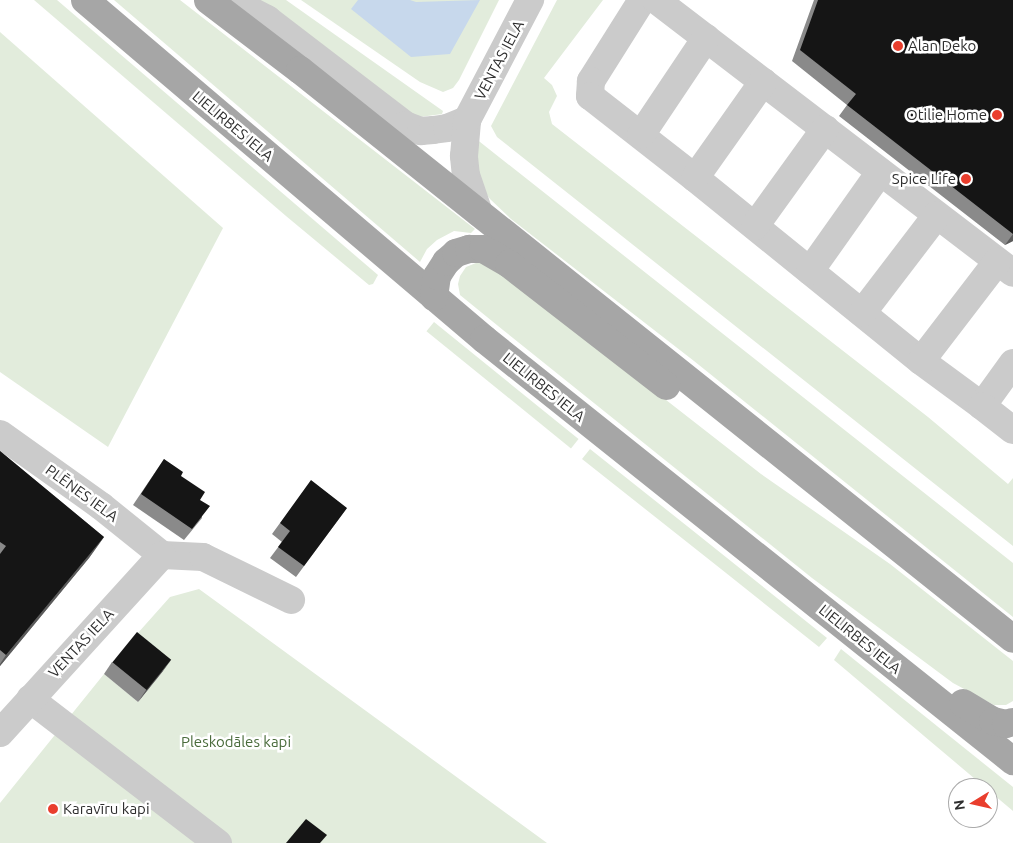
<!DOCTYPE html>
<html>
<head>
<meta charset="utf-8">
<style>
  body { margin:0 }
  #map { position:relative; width:1013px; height:843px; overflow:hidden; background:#fff; font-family:Ubuntu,sans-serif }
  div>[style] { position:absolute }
  .green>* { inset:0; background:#e2ecdc; transform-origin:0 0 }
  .water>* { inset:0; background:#c7d8ec }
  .minor>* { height:28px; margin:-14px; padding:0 14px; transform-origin:14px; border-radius:14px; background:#cbcbcb }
  .major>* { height:28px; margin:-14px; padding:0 14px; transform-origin:14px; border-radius:14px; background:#a6a6a6 }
  .wall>* { inset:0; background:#8a8a8a }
  .shaded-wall>* { inset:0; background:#5b5b5b }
  .building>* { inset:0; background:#151515; transform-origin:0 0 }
  .dots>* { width:14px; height:14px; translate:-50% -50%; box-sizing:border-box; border:2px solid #fff; border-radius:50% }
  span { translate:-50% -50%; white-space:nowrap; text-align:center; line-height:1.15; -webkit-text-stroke:5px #fff; paint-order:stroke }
  .poi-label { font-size:15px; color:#2e2e2e }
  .left { translate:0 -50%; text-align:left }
  .right { translate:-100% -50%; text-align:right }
  .street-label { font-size:15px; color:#2e2e2e }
  .park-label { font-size:15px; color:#496b3b }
  .north { position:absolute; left:948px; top:778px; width:50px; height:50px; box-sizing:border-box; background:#fff; border:1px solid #ababab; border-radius:50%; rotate:261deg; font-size:14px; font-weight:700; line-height:20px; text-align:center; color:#2e2e2e }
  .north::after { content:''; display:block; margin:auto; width:18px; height:22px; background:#e93e2d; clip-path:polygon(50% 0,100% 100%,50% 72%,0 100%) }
</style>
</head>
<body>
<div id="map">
  <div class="green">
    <div style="clip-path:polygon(34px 0,57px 0,378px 275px,373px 284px,369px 285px,286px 216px)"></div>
    <div style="clip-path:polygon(114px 0,180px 0,475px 229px,471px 233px,454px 231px,437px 240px,427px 249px,420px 262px)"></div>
    <div style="clip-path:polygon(253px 0,286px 0,443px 111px,442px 114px,420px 117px,406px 114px)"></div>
    <div style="clip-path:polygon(301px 0,499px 0,459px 80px,453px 88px,443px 92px,420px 82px)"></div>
    <div style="clip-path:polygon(557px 0,603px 0,544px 78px,552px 85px,557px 96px,549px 112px,552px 124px,928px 417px,1008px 484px,1013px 478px,1013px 546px,497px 137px,491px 126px)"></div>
    <div style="clip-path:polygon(0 32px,223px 228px,108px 447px,0 372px)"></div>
    <div style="clip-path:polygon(475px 138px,1013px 563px,1013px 617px,694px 361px,511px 219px,490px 199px,479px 184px)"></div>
    <div style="clip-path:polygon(481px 261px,489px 262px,761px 474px,890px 564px,1013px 661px,1013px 701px,1006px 705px,994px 705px,953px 683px,812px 578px,503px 330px,460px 295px,458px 284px,460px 276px,466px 267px)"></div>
    <div style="left:434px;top:322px;width:186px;height:12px;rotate:39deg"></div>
    <div style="clip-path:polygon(590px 449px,687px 526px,827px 638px,819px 647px,721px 569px,582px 459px)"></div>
    <div style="clip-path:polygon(199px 589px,547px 843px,0 843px,0 803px,104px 674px,138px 702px,163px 671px,129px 643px,170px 597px)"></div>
    <div style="clip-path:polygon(841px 649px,1013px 787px,1013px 811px,834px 660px)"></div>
  </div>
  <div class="water">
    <div style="clip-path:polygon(358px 0,410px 0,416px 2px,480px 0,450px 54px,411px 57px,351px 9px)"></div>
  </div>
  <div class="minor">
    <div style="left:230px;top:0;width:42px;rotate:27.2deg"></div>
    <div style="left:267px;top:19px;width:174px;rotate:37.5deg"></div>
    <div style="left:405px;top:125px;width:17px;rotate:21deg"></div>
    <div style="left:421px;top:131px;width:12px;rotate:-5deg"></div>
    <div style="left:433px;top:130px;width:14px;rotate:-8deg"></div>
    <div style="left:447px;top:128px;width:22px;rotate:-22deg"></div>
    <div style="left:642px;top:0;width:96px;rotate:122.2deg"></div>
    <div style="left:591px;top:81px;width:15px;rotate:94deg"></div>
    <div style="left:590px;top:96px;width:133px;rotate:38deg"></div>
    <div style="left:695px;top:178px;width:291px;rotate:39deg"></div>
    <div style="left:921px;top:361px;width:76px;rotate:36.4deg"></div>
    <div style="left:982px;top:406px;width:53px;rotate:-54.2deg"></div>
    <div style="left:656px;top:0;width:449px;rotate:37.4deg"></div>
    <div style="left:641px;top:135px;width:117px;rotate:-56.2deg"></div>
    <div style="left:695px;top:178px;width:118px;rotate:-54.7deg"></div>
    <div style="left:479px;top:213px;width:39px;rotate:-109deg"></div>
    <div style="left:466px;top:176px;width:20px;rotate:-96deg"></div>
    <div style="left:464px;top:156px;width:36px;rotate:-85deg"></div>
    <div style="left:467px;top:120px;width:136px;rotate:-62.3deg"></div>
    <div style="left:755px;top:226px;width:120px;rotate:-54.2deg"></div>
    <div style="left:810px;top:271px;width:121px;rotate:-54.7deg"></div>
    <div style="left:862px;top:313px;width:123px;rotate:-52.6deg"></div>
    <div style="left:921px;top:361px;width:125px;rotate:-52.5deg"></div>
    <div style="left:982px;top:406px;width:39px;rotate:38deg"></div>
    <div style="left:0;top:434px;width:124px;rotate:35.5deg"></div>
    <div style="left:101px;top:506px;width:78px;rotate:38.8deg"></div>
    <div style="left:162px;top:555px;width:41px;rotate:2.8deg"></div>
    <div style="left:203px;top:557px;width:98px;rotate:26deg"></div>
    <div style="left:30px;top:699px;width:237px;rotate:37.5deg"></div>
    <div style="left:0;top:733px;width:241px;rotate:-47.7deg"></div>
  </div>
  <div class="major">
    <div style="left:85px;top:0;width:524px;rotate:40.35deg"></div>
    <div style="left:484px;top:339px;width:677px;rotate:38.58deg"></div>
    <div style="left:208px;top:0;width:116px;rotate:37.3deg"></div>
    <div style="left:300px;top:70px;width:912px;rotate:38.59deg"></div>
    <div style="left:434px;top:297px;width:21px;rotate:-82deg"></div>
    <div style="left:437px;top:276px;width:17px;rotate:-57deg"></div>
    <div style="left:446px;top:262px;width:13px;rotate:-42deg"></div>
    <div style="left:456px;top:253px;width:14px;rotate:-17deg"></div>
    <div style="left:469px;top:249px;width:14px"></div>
    <div style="left:483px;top:249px;width:30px;rotate:30deg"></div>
    <div style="left:509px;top:264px;width:199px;rotate:37.8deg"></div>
    <div style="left:963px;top:703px;width:35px;rotate:31deg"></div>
    <div style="left:993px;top:721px;width:13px;rotate:13deg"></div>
    <div style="left:1006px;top:724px;width:7px;rotate:-16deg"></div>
  </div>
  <div class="wall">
    <div style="clip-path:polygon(814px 0,1013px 0,1013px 241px,1005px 245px,839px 116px,847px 105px,792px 61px)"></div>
    <div style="clip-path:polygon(0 451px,104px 537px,89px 558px,0 666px)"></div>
    <div style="clip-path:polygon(164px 459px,200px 500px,202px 518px,184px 540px,133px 505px)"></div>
    <div style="clip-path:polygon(347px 508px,296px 577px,270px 558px,282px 542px,272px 534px,280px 523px)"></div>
    <div style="clip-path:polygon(112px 662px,163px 671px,138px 702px,104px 674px)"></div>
  </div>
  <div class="shaded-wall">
    <div style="clip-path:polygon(1013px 234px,1013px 241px,1005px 245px)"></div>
    <div style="clip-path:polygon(104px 537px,89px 558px,0 666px,0 664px,6px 655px)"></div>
    <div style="clip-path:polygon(171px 660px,163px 671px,138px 702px,146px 690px)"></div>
  </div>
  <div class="building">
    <div style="clip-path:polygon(818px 0,1013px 0,1013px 234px,847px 105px,856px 94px,800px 50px)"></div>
    <div style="clip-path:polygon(0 451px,104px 537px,6px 655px,0 650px,0 554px,6px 546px,0 542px)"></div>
    <div style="clip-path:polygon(164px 459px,183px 472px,181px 476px,205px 492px,200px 500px,210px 506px,192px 529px,141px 494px)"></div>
    <div style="clip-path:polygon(311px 480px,347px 508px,304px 566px,278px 547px,290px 531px,280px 523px)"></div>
    <div style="left:137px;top:632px;width:44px;height:39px;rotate:39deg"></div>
    <div style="clip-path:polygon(306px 819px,327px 835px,320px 843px,286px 843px)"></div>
  </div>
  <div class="dots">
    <div style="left:898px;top:46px;background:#e93e2d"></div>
    <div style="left:997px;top:115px;background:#e93e2d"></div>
    <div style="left:966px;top:179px;background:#e93e2d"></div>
    <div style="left:53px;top:809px;background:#e93e2d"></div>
  </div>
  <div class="poi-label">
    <span class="left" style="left:908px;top:46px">Alan Deko</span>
    <span class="right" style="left:987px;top:115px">Otilie Home</span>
    <span class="right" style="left:956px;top:179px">Spice Life</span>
    <span class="left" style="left:63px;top:809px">Karavīru kapi</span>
  </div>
  <div class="street-label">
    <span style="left:499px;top:60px;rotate:-62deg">VENTAS IELA</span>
    <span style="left:233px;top:126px;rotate:40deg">LIELIRBES IELA</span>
    <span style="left:544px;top:387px;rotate:39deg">LIELIRBES IELA</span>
    <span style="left:82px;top:493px;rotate:36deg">PLĒNES IELA</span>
    <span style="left:860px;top:639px;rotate:39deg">LIELIRBES IELA</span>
    <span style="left:81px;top:643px;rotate:-47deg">VENTAS IELA</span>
  </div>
  <div class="park-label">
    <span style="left:236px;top:742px">Pleskodāles kapi</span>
  </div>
  <div class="north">N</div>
</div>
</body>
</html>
